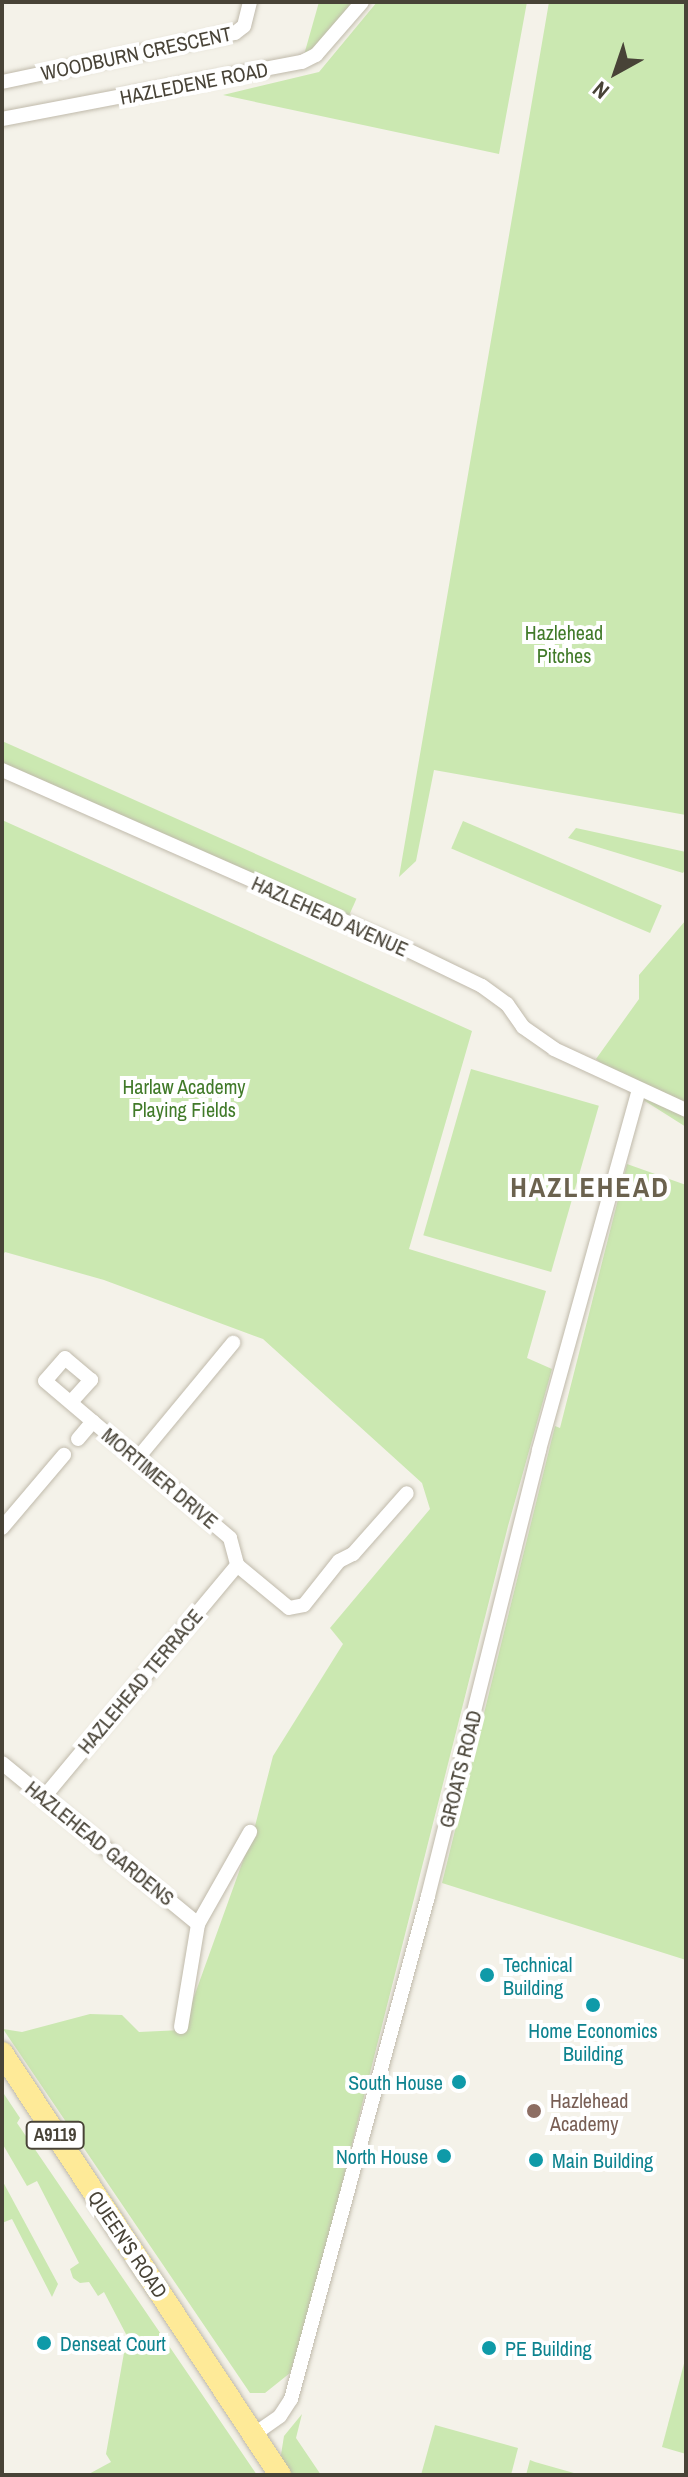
<!DOCTYPE html>
<html>
<head>
<meta charset="utf-8">
<style>
  body { margin:0 }
  #map { position:relative; width:688px; height:2477px; overflow:hidden; background:#f4f2e9; font-family:"Archivo Narrow",sans-serif }
  div>[style] { position:absolute }
  .green>* { inset:0; background:#cbe8b1; transform-origin:0 0 }
  .roads { filter:drop-shadow(0 0 2px #c0baab) drop-shadow(0 0 2px #c0baab) }
  .minor>* { height:14px; margin:-7px; padding:0 7px; transform-origin:7px; border-radius:7px; background:#fff }
  .primary>* { height:22px; margin:-11px; padding:0 11px; transform-origin:11px; border-radius:11px; background:#feea98 }
  .dots>* { width:22px; height:22px; translate:-50% -50%; box-sizing:border-box; border:4px solid #fff; border-radius:50% }
  span { translate:-50% -50%; white-space:nowrap; text-align:center; line-height:1.15; -webkit-text-stroke:8px #fff; paint-order:stroke }
  .shield-label span { padding:2px 6px; background:#fff; border:2px solid; border-radius:6px; -webkit-text-stroke-width:0 }
  .shield-label { font-size:18px; color:#484337; font-weight:700 }
  .street-label { font-size:20px; color:#484337 }
  .park-label { font-size:20px; color:#417a29 }
  .culture-label { font-size:20px; color:#0d838f }
  .left { translate:0 -50%; text-align:left }
  .right { translate:-100% -50%; text-align:right }
  .education-label { font-size:20px; color:#785e54 }
  .district-label { font-size:28px; color:#6b624e; font-weight:700; letter-spacing:2px }
  .frame { position:absolute; inset:0; border:4px solid #484337; pointer-events:none }
  .north { position:absolute; left:576px; top:32px; width:80px; height:80px; -webkit-text-stroke:6px #fff; paint-order:stroke; rotate:220deg; font-size:22px; font-weight:700; line-height:32px; text-align:center; color:#484337 }
  .north::after { content:''; display:block; margin:auto; width:28px; height:36px; background:#484337; clip-path:polygon(50% 0,100% 100%,50% 72%,0 100%) }
</style>
</head>
<body>
<div id="map">
  <div class="green">
    <div style="clip-path:polygon(319px 2px,362px 2px,302px 62px)"></div>
    <div style="clip-path:polygon(377px 2px,527px 2px,499px 154px,223px 95px,319px 72px)"></div>
    <div style="clip-path:polygon(549px 2px,686px 2px,686px 815px,434px 770px,416px 861px,399px 877px)"></div>
    <div style="left:2px;top:741px;width:388px;height:23px;rotate:24deg"></div>
    <div style="clip-path:polygon(2px 820px,472px 1031px,409px 1249px,546px 1291px,527px 1358px,552px 1369px,508px 1526px,311px 2307px,290px 2373px,265px 2393px,250px 2393px,3px 2029px,22px 2032px,90px 2014px,122px 2015px,139px 2032px,182px 2030px,254px 1830px,273px 1756px,343px 1644px,330px 1628px,430px 1509px,422px 1483px,263px 1339px,104px 1280px,5px 1252px,2px 1256px)"></div>
    <div style="left:463px;top:821px;width:216px;height:30px;rotate:23deg"></div>
    <div style="clip-path:polygon(576px 828px,686px 852px,686px 868px,683px 873px,568px 838px)"></div>
    <div style="clip-path:polygon(686px 920px,686px 1127px,645px 1101px,596px 1059px,639px 999px,639px 975px)"></div>
    <div style="left:471px;top:1069px;width:133px;height:173px;rotate:16deg"></div>
    <div style="clip-path:polygon(627px 1164px,686px 1185px,686px 1960px,442px 1883px,555px 1426px,560px 1428px)"></div>
    <div style="clip-path:polygon(2px 2091px,20px 2118px,17px 2123px,257px 2475px,87px 2475px,111px 2462px,106px 2454px,127px 2336px,104px 2292px,98px 2296px,89px 2282px,80px 2283px,73px 2278px,70px 2269px,79px 2263px,37px 2181px,27px 2186px,2px 2143px)"></div>
    <div style="clip-path:polygon(2px 2180px,58px 2284px,52px 2297px,12px 2219px,2px 2223px)"></div>
    <div style="clip-path:polygon(686px 2356px,686px 2454px,662px 2447px)"></div>
    <div style="clip-path:polygon(302px 2414px,296px 2438px,321px 2475px,290px 2475px,280px 2461px,284px 2436px)"></div>
    <div style="clip-path:polygon(435px 2425px,518px 2448px,511px 2475px,421px 2475px)"></div>
    <div style="clip-path:polygon(530px 2460px,535px 2462px,581px 2475px,526px 2475px)"></div>
  </div>
  <div class="roads">
    <div class="minor">
      <div style="left:2px;top:82px;width:238px;rotate:-11.9deg"></div>
      <div style="left:235px;top:33px;width:11px;rotate:-38deg"></div>
      <div style="left:244px;top:26px;width:25px;rotate:-76deg"></div>
      <div style="left:2px;top:119px;width:305px;rotate:-10.8deg"></div>
      <div style="left:302px;top:62px;width:16px;rotate:-27deg"></div>
      <div style="left:316px;top:55px;width:70px;rotate:-49deg"></div>
      <div style="left:2px;top:770px;width:412px;rotate:23.8deg"></div>
      <div style="left:379px;top:936px;width:114px;rotate:25.9deg"></div>
      <div style="left:482px;top:986px;width:31px;rotate:36deg"></div>
      <div style="left:507px;top:1004px;width:28px;rotate:55deg"></div>
      <div style="left:523px;top:1027px;width:38px;rotate:35deg"></div>
      <div style="left:554px;top:1049px;width:145px;rotate:24.8deg"></div>
      <div style="left:71px;top:1402px;width:30px;rotate:-48deg"></div>
      <div style="left:91px;top:1380px;width:34px;rotate:-140deg"></div>
      <div style="left:65px;top:1358px;width:30px;rotate:131deg"></div>
      <div style="left:45px;top:1381px;width:121px;rotate:40.3deg"></div>
      <div style="left:137px;top:1459px;width:122px;rotate:40.3deg"></div>
      <div style="left:230px;top:1538px;width:28px;rotate:75deg"></div>
      <div style="left:237px;top:1565px;width:67px;rotate:39.6deg"></div>
      <div style="left:289px;top:1608px;width:15px;rotate:-11deg"></div>
      <div style="left:304px;top:1605px;width:56px;rotate:-51.5deg"></div>
      <div style="left:339px;top:1561px;width:16px;rotate:-27deg"></div>
      <div style="left:353px;top:1554px;width:81px;rotate:-48.5deg"></div>
      <div style="left:78px;top:1439px;width:23px;rotate:-50deg"></div>
      <div style="left:137px;top:1459px;width:151px;rotate:-50.4deg"></div>
      <div style="left:2px;top:1528px;width:96px;rotate:-49.7deg"></div>
      <div style="left:2px;top:1763px;width:254px;rotate:39.4deg"></div>
      <div style="left:44px;top:1797px;width:302px;rotate:-50.2deg"></div>
      <div style="left:181px;top:2027px;width:104px;rotate:-80.6deg"></div>
      <div style="left:198px;top:1924px;width:106px;rotate:-60.5deg"></div>
      <div style="left:256px;top:2433px;width:29px;rotate:-35deg"></div>
      <div style="left:280px;top:2416px;width:20px;rotate:-57deg"></div>
      <div style="left:291px;top:2399px;width:521px;rotate:-74.76deg"></div>
      <div style="left:428px;top:1896px;width:460px;rotate:-76deg"></div>
      <div style="left:539px;top:1450px;width:374px;rotate:-74.5deg"></div>
    </div>
    <div class="primary">
      <div style="left:2px;top:2053px;width:505px;rotate:56.62deg"></div>
    </div>
  </div>
  <div class="dots">
    <div style="left:487px;top:1975px;background:#0f9aa8"></div>
    <div style="left:593px;top:2005px;background:#0f9aa8"></div>
    <div style="left:459px;top:2082px;background:#0f9aa8"></div>
    <div style="left:534px;top:2111px;background:#8d6e63"></div>
    <div style="left:444px;top:2156px;background:#0f9aa8"></div>
    <div style="left:536px;top:2160px;background:#0f9aa8"></div>
    <div style="left:44px;top:2343px;background:#0f9aa8"></div>
    <div style="left:489px;top:2348px;background:#0f9aa8"></div>
  </div>
  <div class="shield-label">
    <span style="left:55px;top:2135px">A9119</span>
  </div>
  <div class="street-label">
    <span style="left:136px;top:53px;rotate:-12deg">WOODBURN CRESCENT</span>
    <span style="left:194px;top:83px;rotate:-11deg">HAZLEDENE ROAD</span>
    <span style="left:330px;top:916px;rotate:24deg">HAZLEHEAD AVENUE</span>
    <span style="left:160px;top:1478px;rotate:40deg">MORTIMER DRIVE</span>
    <span style="left:140px;top:1681px;rotate:-50deg">HAZLEHEAD TERRACE</span>
    <span style="left:460px;top:1769px;rotate:-76deg">GROATS ROAD</span>
    <span style="left:100px;top:1843px;rotate:39deg">HAZLEHEAD GARDENS</span>
    <span style="left:128px;top:2244px;rotate:56deg">QUEEN'S ROAD</span>
  </div>
  <div class="park-label">
    <span style="left:564px;top:644px">Hazlehead<br>Pitches</span>
    <span style="left:184px;top:1098px">Harlaw Academy<br>Playing Fields</span>
  </div>
  <div class="culture-label">
    <span class="left" style="left:503px;top:1976px">Technical<br>Building</span>
    <span style="left:593px;top:2042px">Home Economics<br>Building</span>
    <span class="right" style="left:443px;top:2082px">South House</span>
    <span class="right" style="left:428px;top:2156px">North House</span>
    <span class="left" style="left:552px;top:2160px">Main Building</span>
    <span class="left" style="left:60px;top:2343px">Denseat Court</span>
    <span class="left" style="left:505px;top:2348px">PE Building</span>
  </div>
  <div class="education-label">
    <span class="left" style="left:550px;top:2112px">Hazlehead<br>Academy</span>
  </div>
  <div class="district-label">
    <span style="left:590px;top:1187px">HAZLEHEAD</span>
  </div>
  <div class="frame"></div>
  <div class="north">N</div>
</div>
</body>
</html>
